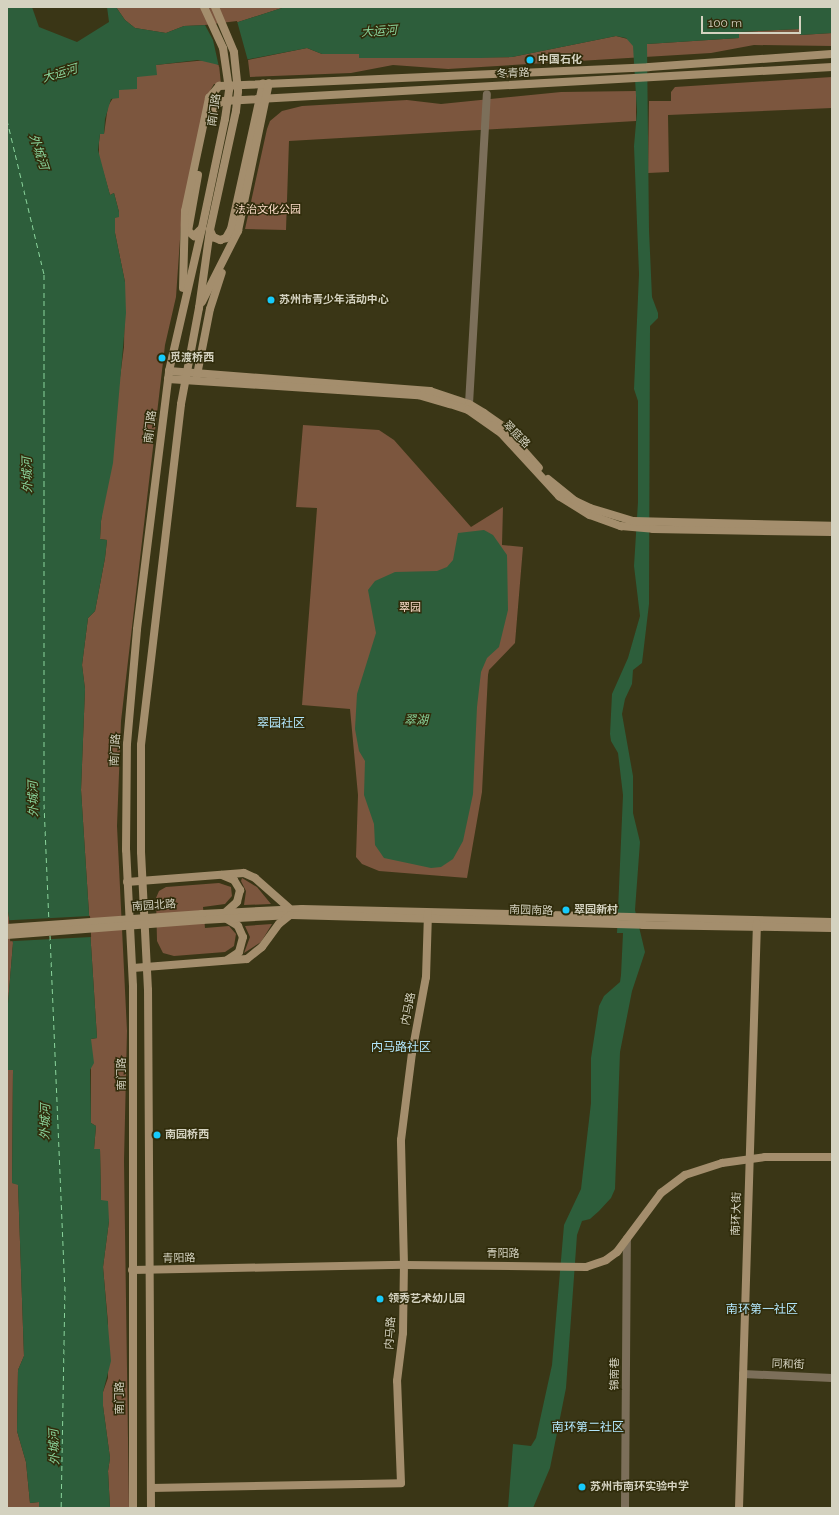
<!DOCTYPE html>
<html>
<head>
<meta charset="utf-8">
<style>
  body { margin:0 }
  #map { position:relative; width:839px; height:1515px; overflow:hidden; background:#3a3616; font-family:Raleway,"Noto Sans SC",sans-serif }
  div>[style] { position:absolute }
  .green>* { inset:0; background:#7c563e }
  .water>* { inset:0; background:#2d5e3b }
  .pier>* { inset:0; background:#3a3616; transform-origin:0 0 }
  .ferry>* { height:1px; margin-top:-0.5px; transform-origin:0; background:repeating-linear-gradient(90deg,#89d39b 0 5px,transparent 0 9px) }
  .street>* { height:8px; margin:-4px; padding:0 4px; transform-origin:4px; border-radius:4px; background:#7c6f5a }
  .secondary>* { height:8px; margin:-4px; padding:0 4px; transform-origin:4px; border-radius:4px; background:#a48e6d }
  .secondary-bridge>* { height:8px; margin:-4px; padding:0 4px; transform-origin:4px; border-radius:4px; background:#a48e6d }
  .dots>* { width:11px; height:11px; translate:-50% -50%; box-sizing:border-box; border:2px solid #302c0b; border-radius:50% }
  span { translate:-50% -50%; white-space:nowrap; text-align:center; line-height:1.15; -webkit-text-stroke:3px #302c0b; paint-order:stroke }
  .poi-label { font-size:11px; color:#d4d2c0; font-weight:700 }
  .left { translate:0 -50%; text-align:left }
  .street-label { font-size:11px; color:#d4d2c0 }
  .park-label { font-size:11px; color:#fadbc8 }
  .water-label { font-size:12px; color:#89d39b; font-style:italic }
  .neighbourhood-label { font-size:12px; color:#b3e7fc }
  .frame { position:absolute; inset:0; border:8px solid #d4d2c0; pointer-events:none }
  .scale { position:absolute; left:701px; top:16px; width:100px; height:18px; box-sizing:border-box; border:2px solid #d4d2c0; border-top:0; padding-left:5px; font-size:12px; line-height:14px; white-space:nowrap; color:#d4d2c0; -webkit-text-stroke:3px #302c0b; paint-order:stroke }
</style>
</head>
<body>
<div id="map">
  <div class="green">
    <div style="clip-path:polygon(116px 7px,285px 7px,232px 24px,184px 26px,166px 33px,135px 28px,125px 20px)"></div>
    <div style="clip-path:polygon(800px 29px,800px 35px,832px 33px,832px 46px,754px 45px,711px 53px,448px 69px,393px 65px,351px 73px,250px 77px,248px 60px,307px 48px,322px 54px,359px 54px,359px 58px,512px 57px,616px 36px,647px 44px,739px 38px,739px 32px)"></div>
    <div style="clip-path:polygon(207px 60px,219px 65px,221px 84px,214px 84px,211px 89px,181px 225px,176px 297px,165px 345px,121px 721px,117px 826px,127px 1031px,124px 1161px,129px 1508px,110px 1508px,108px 1471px,110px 1458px,103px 1406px,103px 1392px,108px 1378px,108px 1323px,103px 1267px,109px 1221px,101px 1200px,100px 1149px,94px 1149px,96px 1126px,91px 1123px,91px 1039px,97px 1038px,81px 790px,85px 689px,82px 665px,88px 618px,95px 611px,105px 558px,107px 540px,100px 539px,101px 521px,124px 347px,125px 282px,115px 233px,115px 218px,119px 212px,114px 193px,110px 195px,99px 157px,99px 142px,100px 134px,104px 134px,108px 106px,118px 90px,155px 65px)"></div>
    <div style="clip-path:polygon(832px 77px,832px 108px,668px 115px,669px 172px,648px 173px,649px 101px,671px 101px,671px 92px,675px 87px)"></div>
    <div style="clip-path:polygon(636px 91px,636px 121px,289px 141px,286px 230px,245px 229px,267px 129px,270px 121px,282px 111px,302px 106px,407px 100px,441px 104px,561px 92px)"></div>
    <div style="clip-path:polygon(303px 425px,379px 430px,394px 440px,471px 527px,503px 507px,502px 545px,523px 547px,515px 643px,489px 670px,488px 675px,482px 792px,467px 878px,379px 871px,362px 864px,356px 857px,358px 795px,350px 709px,302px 705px,317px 508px,296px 507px)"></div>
    <div style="clip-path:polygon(242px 878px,257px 887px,271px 904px,244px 905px,246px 891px,241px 881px)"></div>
    <div style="clip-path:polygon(219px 883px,231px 887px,232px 896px,225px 904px,203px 907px,205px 928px,229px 926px,236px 934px,234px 946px,225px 952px,174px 956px,163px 953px,157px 941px,156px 898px,159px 891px,166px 887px)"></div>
    <div style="clip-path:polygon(7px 905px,13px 943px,7px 1015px)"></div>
    <div style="clip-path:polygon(272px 924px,261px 942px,244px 953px,250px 937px,245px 926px)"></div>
    <div style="clip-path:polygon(7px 1070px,13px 1070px,12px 1183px,18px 1184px,24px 1356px,18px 1370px,17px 1431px,26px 1462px,30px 1503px,39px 1502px,39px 1508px,7px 1508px)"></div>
  </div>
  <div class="water">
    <div style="clip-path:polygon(7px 7px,32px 7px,39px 27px,77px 42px,109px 22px,107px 7px,116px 7px,125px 20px,135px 28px,166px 33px,184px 26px,232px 24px,285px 7px,832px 7px,832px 33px,800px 35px,799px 29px,739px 32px,739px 38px,647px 44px,649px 230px,652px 297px,658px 313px,658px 318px,650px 326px,649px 604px,642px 663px,633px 670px,632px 684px,625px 699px,622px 714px,633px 776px,633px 813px,640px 842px,635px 910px,645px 952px,632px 991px,620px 1052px,615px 1189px,611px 1198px,599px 1211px,590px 1219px,582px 1221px,577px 1235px,566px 1388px,550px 1468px,533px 1508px,508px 1508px,513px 1444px,531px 1446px,536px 1438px,552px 1365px,564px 1225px,581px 1189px,591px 1103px,591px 1058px,599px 1006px,604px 996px,620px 982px,621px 975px,623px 933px,617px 933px,623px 795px,618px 753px,611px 741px,610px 734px,612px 694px,628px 658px,640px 616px,634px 566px,638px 502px,638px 401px,634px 389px,639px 274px,634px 146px,637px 112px,633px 46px,626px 38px,616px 36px,512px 57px,480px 58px,359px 58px,359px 54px,322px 54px,307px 48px,219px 65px,198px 60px,156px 65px,157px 75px,137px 77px,137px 89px,119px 90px,119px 98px,111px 99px,105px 119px,104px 134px,100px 134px,98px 150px,110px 195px,114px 193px,119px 212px,119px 217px,115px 218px,115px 233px,125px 282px,126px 313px,113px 463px,101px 521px,100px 539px,107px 540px,105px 558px,95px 611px,88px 618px,82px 665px,85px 689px,81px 790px,97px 1038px,91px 1039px,94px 1063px,90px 1070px,91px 1123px,96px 1126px,94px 1149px,100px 1149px,101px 1200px,108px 1201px,109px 1221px,103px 1267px,111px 1361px,103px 1392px,103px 1406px,110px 1458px,108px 1471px,110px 1508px,39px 1508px,39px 1502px,30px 1503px,26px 1462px,17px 1431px,18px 1370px,24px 1356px,18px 1185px,12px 1183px,13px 1070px,7px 1070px,7px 1015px,13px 943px,7px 905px)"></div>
    <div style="clip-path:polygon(484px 530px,493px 535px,507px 555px,508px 610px,499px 647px,487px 658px,481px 672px,477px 707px,473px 794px,463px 841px,453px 859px,441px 867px,431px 868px,384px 858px,375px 845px,374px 824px,364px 795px,365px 761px,359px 751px,355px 729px,357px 694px,376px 633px,368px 590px,375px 581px,395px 572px,437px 571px,447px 567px,453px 560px,458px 533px)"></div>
  </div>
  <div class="pier">
    <div style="clip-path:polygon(237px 21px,248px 61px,219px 67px,213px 40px,205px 25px)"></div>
    <div style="left:90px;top:916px;width:21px;height:81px;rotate:87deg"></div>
  </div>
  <div class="ferry">
    <div style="left:7px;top:120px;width:158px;rotate:76.5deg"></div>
    <div style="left:44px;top:274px;width:530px;rotate:90deg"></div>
    <div style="left:44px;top:804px;width:118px;rotate:87.6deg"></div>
    <div style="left:50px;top:935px;width:351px;rotate:87.6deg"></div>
    <div style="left:65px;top:1286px;width:222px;rotate:91deg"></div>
  </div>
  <div class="street">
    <div style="left:469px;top:404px;width:310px;rotate:-86.7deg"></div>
    <div style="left:743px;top:1374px;width:89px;rotate:2.6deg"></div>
    <div style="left:625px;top:1508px;width:269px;rotate:-89.6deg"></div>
  </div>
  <div class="secondary">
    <div style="left:210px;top:121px;width:17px;rotate:-73deg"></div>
    <div style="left:215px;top:105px;width:10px;rotate:-24deg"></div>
    <div style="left:224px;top:101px;width:609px;rotate:-3.2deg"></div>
    <div style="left:198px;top:175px;width:57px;rotate:100.1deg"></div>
    <div style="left:188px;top:231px;width:8px;rotate:40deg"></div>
    <div style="left:194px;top:236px;width:8px;rotate:-45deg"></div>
    <div style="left:210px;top:230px;width:8px;rotate:67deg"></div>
    <div style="left:213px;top:237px;width:8px;rotate:23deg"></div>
    <div style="left:220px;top:240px;width:6px;rotate:-18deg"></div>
    <div style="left:226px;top:238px;width:10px;rotate:-61deg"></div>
    <div style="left:231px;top:229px;width:149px;rotate:-77.6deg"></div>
    <div style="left:183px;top:288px;width:77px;rotate:-88.5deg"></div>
    <div style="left:185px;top:211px;width:116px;rotate:-78deg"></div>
    <div style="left:209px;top:98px;width:16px;rotate:-50deg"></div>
    <div style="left:219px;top:86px;width:430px;rotate:-2.5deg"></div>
    <div style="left:649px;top:67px;width:183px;rotate:-4.1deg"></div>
    <div style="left:202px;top:302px;width:80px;rotate:-63.1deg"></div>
    <div style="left:238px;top:231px;width:151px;rotate:-78.2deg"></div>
    <div style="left:169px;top:371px;width:262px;rotate:4.4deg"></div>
    <div style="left:430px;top:391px;width:41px;rotate:18.4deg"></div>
    <div style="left:469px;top:404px;width:17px;rotate:31deg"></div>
    <div style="left:484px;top:413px;width:21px;rotate:35deg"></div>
    <div style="left:501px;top:425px;width:57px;rotate:48.5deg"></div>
    <div style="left:197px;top:375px;width:67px;rotate:-78.9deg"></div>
    <div style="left:210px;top:309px;width:38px;rotate:-72deg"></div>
    <div style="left:168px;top:379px;width:251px;rotate:3.7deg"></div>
    <div style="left:418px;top:395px;width:33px;rotate:16deg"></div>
    <div style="left:450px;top:404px;width:19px;rotate:18deg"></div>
    <div style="left:468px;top:410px;width:40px;rotate:34.9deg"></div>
    <div style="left:501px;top:433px;width:86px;rotate:47.4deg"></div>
    <div style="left:559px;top:496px;width:36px;rotate:32deg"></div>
    <div style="left:590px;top:515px;width:33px;rotate:20deg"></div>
    <div style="left:621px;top:526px;width:32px;rotate:5deg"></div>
    <div style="left:653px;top:529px;width:179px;rotate:1deg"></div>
    <div style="left:548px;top:479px;width:35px;rotate:39deg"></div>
    <div style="left:575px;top:501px;width:17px;rotate:25deg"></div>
    <div style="left:590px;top:508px;width:45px;rotate:16.8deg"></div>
    <div style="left:633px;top:521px;width:199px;rotate:1.4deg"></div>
    <div style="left:222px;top:875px;width:13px;rotate:23deg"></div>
    <div style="left:234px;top:880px;width:12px;rotate:59deg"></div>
    <div style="left:240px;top:890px;width:12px;rotate:104deg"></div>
    <div style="left:237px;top:902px;width:15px;rotate:138deg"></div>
    <div style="left:127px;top:882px;width:117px;rotate:-4.4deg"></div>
    <div style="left:244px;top:873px;width:12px;rotate:24deg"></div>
    <div style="left:255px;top:878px;width:45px;rotate:41.4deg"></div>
    <div style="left:202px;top:914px;width:100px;rotate:-2.9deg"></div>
    <div style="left:302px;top:909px;width:530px;rotate:1.41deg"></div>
    <div style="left:227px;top:919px;width:13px;rotate:32deg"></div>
    <div style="left:238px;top:926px;width:12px;rotate:66deg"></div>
    <div style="left:243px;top:937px;width:16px;rotate:105deg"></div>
    <div style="left:239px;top:952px;width:14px;rotate:146deg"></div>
    <div style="left:202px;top:920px;width:90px;rotate:-3.2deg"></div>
    <div style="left:292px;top:915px;width:351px;rotate:1.6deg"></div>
    <div style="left:643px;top:925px;width:189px;rotate:0.9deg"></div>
    <div style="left:133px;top:968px;width:114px;rotate:-4.5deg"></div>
    <div style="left:247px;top:959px;width:19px;rotate:-39deg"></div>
    <div style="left:262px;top:947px;width:29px;rotate:-54deg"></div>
    <div style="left:279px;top:924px;width:14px;rotate:-39deg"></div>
    <div style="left:132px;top:1270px;width:272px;rotate:-1.1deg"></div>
    <div style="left:404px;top:1265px;width:182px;rotate:0.6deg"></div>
    <div style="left:586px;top:1267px;width:21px;rotate:-19deg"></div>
    <div style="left:606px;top:1260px;width:14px;rotate:-36deg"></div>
    <div style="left:617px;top:1252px;width:74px;rotate:-53.3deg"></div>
    <div style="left:661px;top:1193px;width:30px;rotate:-37deg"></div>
    <div style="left:685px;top:1175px;width:39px;rotate:-18deg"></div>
    <div style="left:722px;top:1163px;width:43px;rotate:-7.9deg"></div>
    <div style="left:765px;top:1157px;width:67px"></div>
    <div style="left:151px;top:1488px;width:250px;rotate:-1.1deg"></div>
    <div style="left:401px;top:1483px;width:102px;rotate:-92.2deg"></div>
    <div style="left:397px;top:1381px;width:48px;rotate:-82.9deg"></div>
    <div style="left:403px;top:1333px;width:68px;rotate:-89.2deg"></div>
    <div style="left:404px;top:1265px;width:125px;rotate:-91.4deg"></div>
    <div style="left:401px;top:1140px;width:88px;rotate:-82.8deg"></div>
    <div style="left:412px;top:1053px;width:77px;rotate:-79.6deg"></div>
    <div style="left:426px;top:977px;width:64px;rotate:-88.2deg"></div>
    <div style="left:133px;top:1508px;width:522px;rotate:-90deg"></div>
    <div style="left:133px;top:986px;width:136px;rotate:-92.9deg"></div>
    <div style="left:126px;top:850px;width:106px;rotate:-89.5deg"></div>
    <div style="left:127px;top:744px;width:115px;rotate:-85deg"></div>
    <div style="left:137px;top:629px;width:260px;rotate:-82.9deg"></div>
    <div style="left:169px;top:371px;width:147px;rotate:-77deg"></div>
    <div style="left:151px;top:1508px;width:518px;rotate:-90.33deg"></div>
    <div style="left:148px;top:990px;width:138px;rotate:-92.9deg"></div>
    <div style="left:141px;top:852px;width:107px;rotate:-90deg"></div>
    <div style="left:141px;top:745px;width:343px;rotate:-83.3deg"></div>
    <div style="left:181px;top:404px;width:98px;rotate:-79.4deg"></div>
    <div style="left:199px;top:308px;width:79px;rotate:-82deg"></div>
    <div style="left:739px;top:1508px;width:585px;rotate:-88.24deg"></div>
  </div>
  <div class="secondary-bridge">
    <div style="left:202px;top:228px;width:111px;rotate:-78.1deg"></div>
    <div style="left:225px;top:119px;width:30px;rotate:-82deg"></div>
    <div style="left:229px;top:89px;width:41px;rotate:-98.3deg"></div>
    <div style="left:223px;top:48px;width:45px;rotate:-114.9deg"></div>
    <div style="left:210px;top:230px;width:122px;rotate:-77.7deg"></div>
    <div style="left:236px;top:111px;width:20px;rotate:-84deg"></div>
    <div style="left:238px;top:91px;width:39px;rotate:-96deg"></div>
    <div style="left:234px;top:52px;width:49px;rotate:-112.9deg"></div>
    <div style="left:7px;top:928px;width:196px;rotate:-4.1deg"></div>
    <div style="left:7px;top:935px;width:196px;rotate:-4.4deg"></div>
  </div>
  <div class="dots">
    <div style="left:530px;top:60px;background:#16cafb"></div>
    <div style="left:271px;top:300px;background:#16cafb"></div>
    <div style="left:162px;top:358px;background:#16cafb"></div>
    <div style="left:566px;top:910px;background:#16cafb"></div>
    <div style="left:157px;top:1135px;background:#16cafb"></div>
    <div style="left:380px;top:1299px;background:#16cafb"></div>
    <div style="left:582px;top:1487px;background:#16cafb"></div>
  </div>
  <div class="poi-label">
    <span class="left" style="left:538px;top:60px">中国石化</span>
    <span class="left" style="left:279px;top:300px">苏州市青少年活动中心</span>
    <span class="left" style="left:170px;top:358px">觅渡桥西</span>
    <span class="left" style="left:574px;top:910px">翠园新村</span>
    <span class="left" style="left:165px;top:1135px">南园桥西</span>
    <span class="left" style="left:388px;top:1299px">领秀艺术幼儿园</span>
    <span class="left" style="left:590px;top:1487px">苏州市南环实验中学</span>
  </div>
  <div class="street-label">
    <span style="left:513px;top:74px;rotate:-3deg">冬青路</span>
    <span style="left:215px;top:110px;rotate:-82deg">南门路</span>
    <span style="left:151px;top:427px;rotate:-83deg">南门路</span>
    <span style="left:516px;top:435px;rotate:45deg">翠庭路</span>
    <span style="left:116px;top:750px;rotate:-87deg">南门路</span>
    <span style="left:154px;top:906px;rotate:-4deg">南园北路</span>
    <span style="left:531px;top:911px;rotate:2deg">南园南路</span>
    <span style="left:409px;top:1009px;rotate:-79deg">内马路</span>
    <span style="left:122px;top:1074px;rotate:-90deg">南门路</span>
    <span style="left:737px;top:1214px;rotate:-88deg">南环大街</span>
    <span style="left:503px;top:1254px">青阳路</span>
    <span style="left:179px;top:1259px;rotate:-1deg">青阳路</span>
    <span style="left:391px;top:1333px;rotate:-86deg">内马路</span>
    <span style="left:788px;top:1365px;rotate:2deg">同和街</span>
    <span style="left:615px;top:1374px;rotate:-90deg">锦南巷</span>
    <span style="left:120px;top:1398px;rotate:-90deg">南门路</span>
  </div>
  <div class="park-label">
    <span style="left:268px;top:210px">法治文化公园</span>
    <span style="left:410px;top:608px">翠园</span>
  </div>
  <div class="water-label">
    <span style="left:379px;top:32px;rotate:-4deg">大运河</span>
    <span style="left:60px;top:74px;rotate:-16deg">大运河</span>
    <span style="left:38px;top:152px;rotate:72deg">外城河</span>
    <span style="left:28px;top:475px;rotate:-91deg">外城河</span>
    <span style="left:416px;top:721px">翠湖</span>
    <span style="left:34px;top:799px;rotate:-91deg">外城河</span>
    <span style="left:46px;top:1122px;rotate:-89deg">外城河</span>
    <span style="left:55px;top:1447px;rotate:-92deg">外城河</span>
  </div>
  <div class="neighbourhood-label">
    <span style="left:281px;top:724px">翠园社区</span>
    <span style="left:401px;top:1048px">内马路社区</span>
    <span style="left:762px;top:1310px">南环第一社区</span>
    <span style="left:588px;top:1428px">南环第二社区</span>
  </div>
  <div class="frame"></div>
  <div class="scale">100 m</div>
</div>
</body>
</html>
